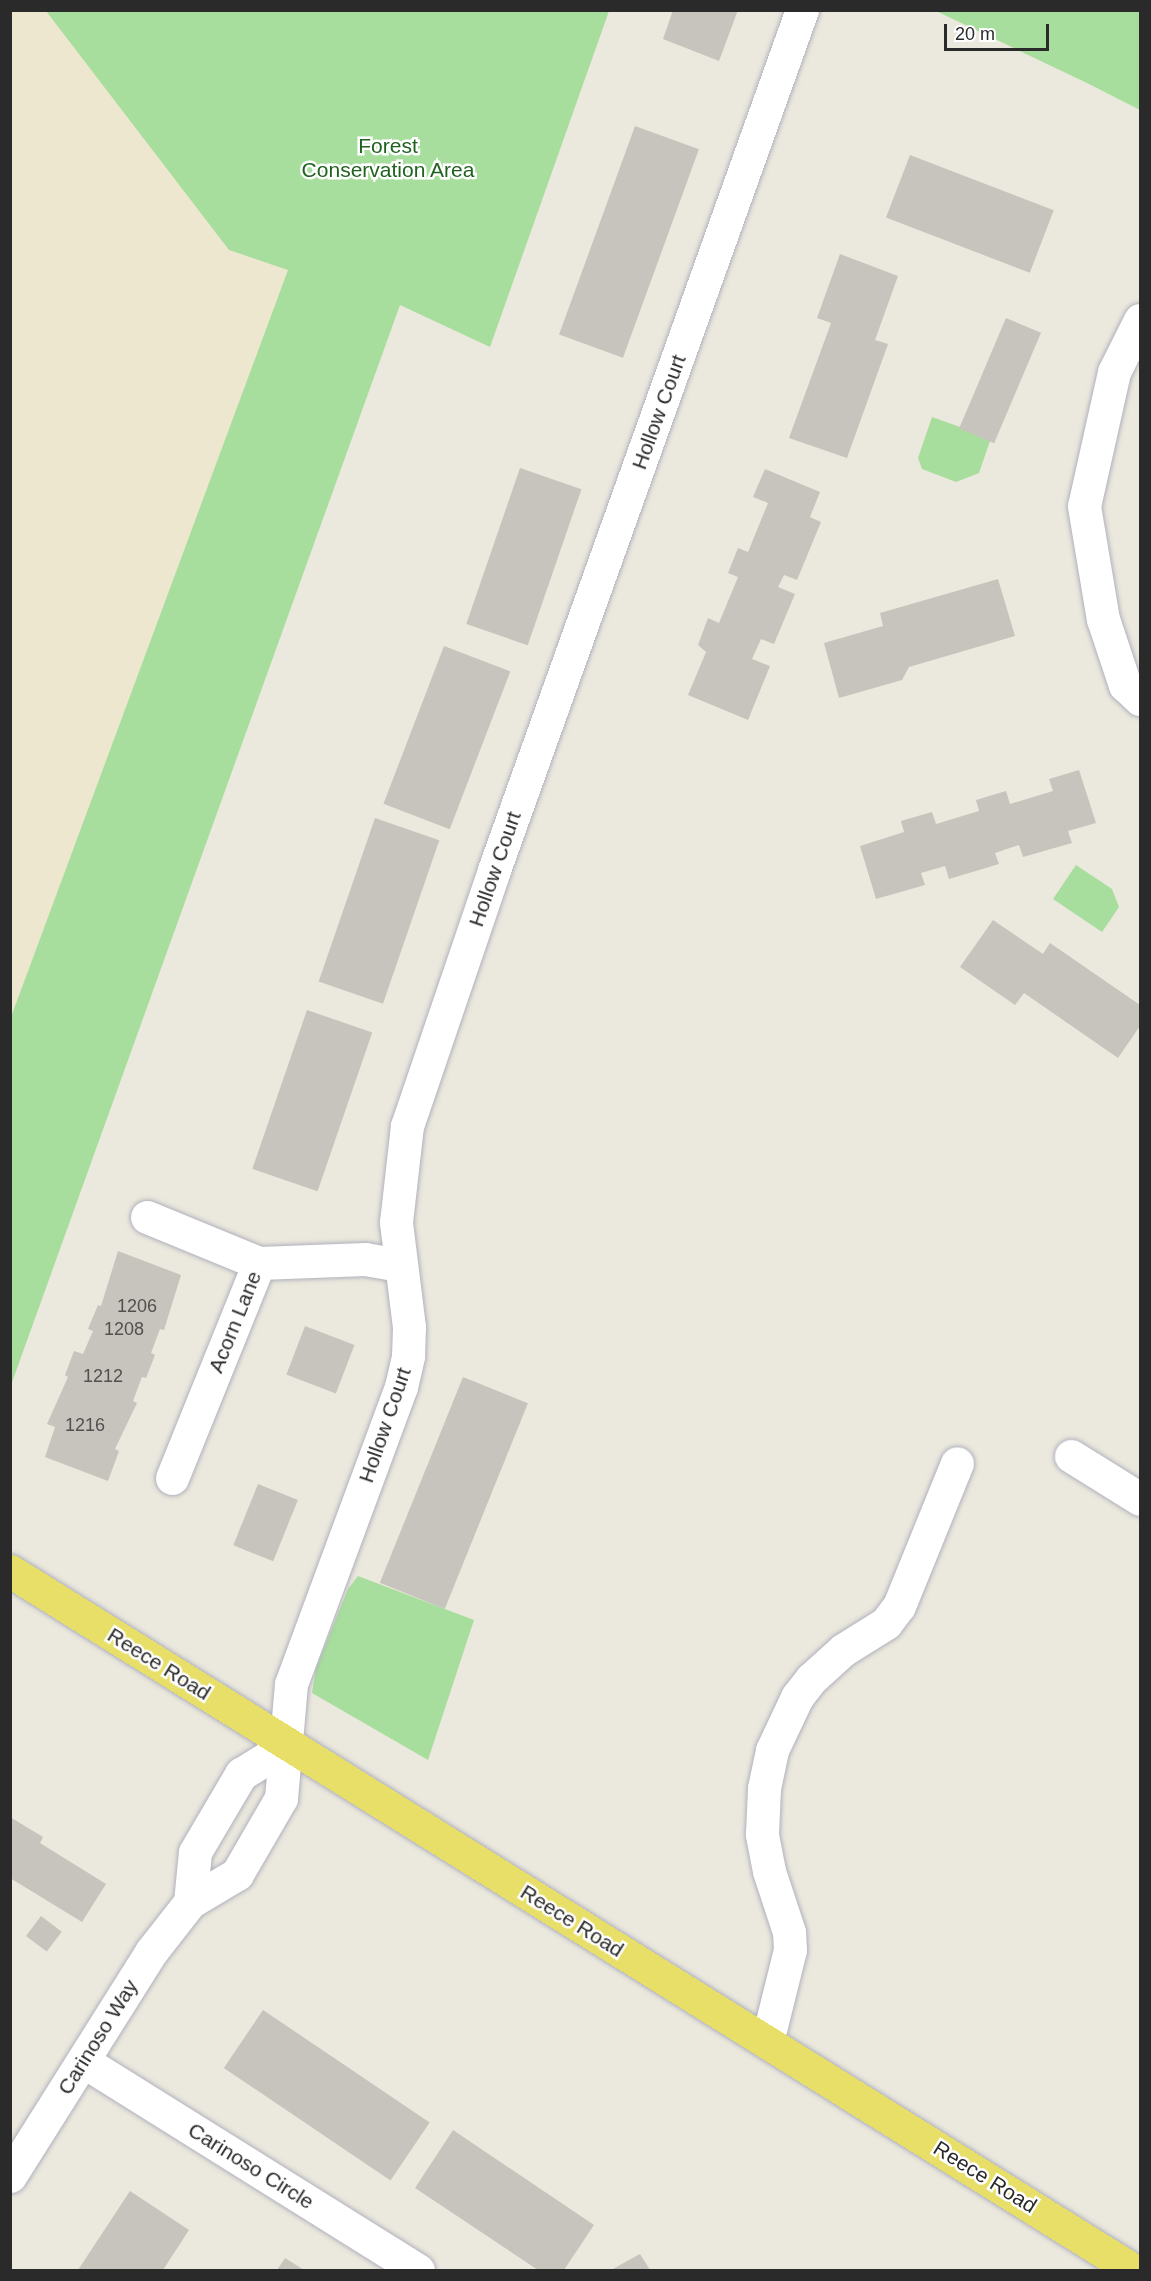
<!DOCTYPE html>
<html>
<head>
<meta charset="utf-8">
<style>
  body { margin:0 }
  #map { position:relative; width:1151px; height:2281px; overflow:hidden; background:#ebe8dd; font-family:Helvetica,sans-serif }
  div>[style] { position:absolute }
  .education>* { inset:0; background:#ece7ce }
  .green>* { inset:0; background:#a8de9d }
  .building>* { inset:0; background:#c7c4bd; transform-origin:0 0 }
  .roads { filter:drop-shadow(0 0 2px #b0b1bd) drop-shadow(0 0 2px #b0b1bd) }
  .minor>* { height:33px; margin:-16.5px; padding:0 16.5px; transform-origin:16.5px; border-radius:16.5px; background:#fff }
  .major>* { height:33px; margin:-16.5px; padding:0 16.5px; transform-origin:16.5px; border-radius:16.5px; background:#e7df67 }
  span { translate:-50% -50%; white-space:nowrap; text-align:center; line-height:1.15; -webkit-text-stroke:5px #fff; paint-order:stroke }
  .number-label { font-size:18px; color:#51504f }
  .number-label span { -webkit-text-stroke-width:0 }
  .park-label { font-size:21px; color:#21621f }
  .street-label { font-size:21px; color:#2a2a2a }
  .frame { position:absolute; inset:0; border:12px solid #2a2a2a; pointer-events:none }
  .scale { position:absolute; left:944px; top:24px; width:105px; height:27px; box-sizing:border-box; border:3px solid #2a2a2a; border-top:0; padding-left:8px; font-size:18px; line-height:21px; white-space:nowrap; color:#2a2a2a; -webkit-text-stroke:4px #fff; paint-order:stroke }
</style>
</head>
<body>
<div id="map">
  <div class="education">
    <div style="clip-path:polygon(11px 11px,505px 11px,11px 1385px)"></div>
  </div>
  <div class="green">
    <div style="clip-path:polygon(46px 11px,609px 11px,490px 347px,400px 305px,11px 1385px,11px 1017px,288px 270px,229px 250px)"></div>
    <div style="clip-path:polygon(936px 11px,1140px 11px,1140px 110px,1087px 83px)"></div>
    <div style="clip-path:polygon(932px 417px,991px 438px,979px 473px,956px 482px,922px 469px,918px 458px)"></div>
    <div style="clip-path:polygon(1076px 865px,1112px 889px,1119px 907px,1102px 932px,1053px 899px)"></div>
    <div style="clip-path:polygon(358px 1576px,474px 1620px,428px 1760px,312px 1693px,316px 1668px,348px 1589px)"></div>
  </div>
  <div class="building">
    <div style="clip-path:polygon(673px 10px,738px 10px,719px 61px,663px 39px)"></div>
    <div style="left:635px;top:126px;width:68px;height:222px;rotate:20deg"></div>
    <div style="left:910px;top:155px;width:154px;height:67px;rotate:21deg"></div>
    <div style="clip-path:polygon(840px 254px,898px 276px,875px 340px,888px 344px,847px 458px,789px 438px,831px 323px,817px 318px)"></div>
    <div style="left:1006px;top:318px;width:38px;height:120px;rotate:23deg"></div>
    <div style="left:520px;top:468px;width:65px;height:165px;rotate:19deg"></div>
    <div style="clip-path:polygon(765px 469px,820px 492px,810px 517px,821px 522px,797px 580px,784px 575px,778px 587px,795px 594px,774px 644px,761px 639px,752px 659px,770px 666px,748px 720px,688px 695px,706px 652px,698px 645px,708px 618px,719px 623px,738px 577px,728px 573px,738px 548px,748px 552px,768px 503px,753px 497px)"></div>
    <div style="clip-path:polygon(998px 579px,1015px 636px,909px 667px,902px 680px,839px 698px,824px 643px,883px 626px,880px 613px)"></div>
    <div style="left:444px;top:646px;width:71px;height:169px;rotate:21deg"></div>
    <div style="clip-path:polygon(1079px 770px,1096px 823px,1068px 831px,1072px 843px,1023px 857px,1019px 845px,995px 853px,999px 864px,949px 879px,945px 866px,921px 873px,925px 885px,876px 899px,860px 846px,904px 832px,901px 821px,932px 812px,936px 824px,979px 811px,976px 800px,1006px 791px,1010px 804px,1053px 791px,1049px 779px)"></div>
    <div style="left:375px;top:818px;width:68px;height:173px;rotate:19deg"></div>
    <div style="clip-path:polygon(993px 920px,1043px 954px,1050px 943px,1140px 1005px,1140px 1026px,1118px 1058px,1024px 993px,1015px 1005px,960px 967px)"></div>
    <div style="left:307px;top:1010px;width:69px;height:168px;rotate:19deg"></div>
    <div style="clip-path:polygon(118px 1251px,181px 1275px,164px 1330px,160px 1329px,151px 1353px,155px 1355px,146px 1378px,142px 1377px,133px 1401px,137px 1403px,115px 1449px,119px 1451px,108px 1481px,45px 1457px,55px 1427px,47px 1424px,68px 1377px,65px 1375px,74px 1351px,83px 1354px,93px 1331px,88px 1329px,98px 1305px,101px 1306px)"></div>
    <div style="left:305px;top:1326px;width:53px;height:52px;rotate:21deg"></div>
    <div style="left:463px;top:1377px;width:70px;height:222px;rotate:22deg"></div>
    <div style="left:258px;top:1484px;width:43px;height:66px;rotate:22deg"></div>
    <div style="clip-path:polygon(10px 1817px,43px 1837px,40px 1843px,106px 1884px,82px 1922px,10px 1878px)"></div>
    <div style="left:41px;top:1916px;width:26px;height:25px;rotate:37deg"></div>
    <div style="left:263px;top:2010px;width:201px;height:70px;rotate:34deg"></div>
    <div style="clip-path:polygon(453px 2130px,594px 2225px,564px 2270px,538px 2270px,415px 2188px)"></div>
    <div style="clip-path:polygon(130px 2191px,189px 2230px,163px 2270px,78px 2270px)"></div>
    <div style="clip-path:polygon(640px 2254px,650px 2270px,611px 2270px)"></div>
    <div style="clip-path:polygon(285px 2258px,304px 2270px,277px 2270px)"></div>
  </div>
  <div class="roads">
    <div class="minor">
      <div style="left:1140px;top:320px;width:58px;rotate:116.6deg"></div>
      <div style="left:1114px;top:372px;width:137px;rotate:102.6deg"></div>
      <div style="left:1084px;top:506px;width:115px;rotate:80.5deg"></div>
      <div style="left:1103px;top:619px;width:70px;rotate:71.6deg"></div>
      <div style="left:1125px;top:685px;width:21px;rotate:43deg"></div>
      <div style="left:147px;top:1217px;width:121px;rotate:22.3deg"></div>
      <div style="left:1071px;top:1456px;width:81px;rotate:31.9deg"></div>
      <div style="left:172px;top:1478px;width:232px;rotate:-68deg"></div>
      <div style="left:259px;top:1263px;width:106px;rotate:-2.2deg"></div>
      <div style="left:365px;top:1259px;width:35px;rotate:10deg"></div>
      <div style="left:190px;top:1902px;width:50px;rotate:-84.3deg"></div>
      <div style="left:195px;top:1852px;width:91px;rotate:-59.5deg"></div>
      <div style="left:241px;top:1774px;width:55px;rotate:-31.7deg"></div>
      <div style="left:767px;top:2042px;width:95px;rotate:-76deg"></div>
      <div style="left:790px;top:1950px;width:18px;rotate:-93deg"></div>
      <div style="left:789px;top:1932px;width:64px;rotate:-108.2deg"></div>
      <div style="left:769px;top:1871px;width:38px;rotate:-101deg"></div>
      <div style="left:762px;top:1834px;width:46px;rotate:-87.5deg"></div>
      <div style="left:764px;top:1788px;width:39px;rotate:-78deg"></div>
      <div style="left:772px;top:1750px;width:59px;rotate:-64.7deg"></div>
      <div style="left:797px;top:1697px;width:23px;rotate:-52deg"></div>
      <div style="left:811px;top:1679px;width:43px;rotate:-42.2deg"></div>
      <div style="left:843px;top:1650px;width:51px;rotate:-32.1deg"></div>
      <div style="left:886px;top:1623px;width:21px;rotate:-53deg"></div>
      <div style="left:899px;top:1606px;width:154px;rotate:-67.9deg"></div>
      <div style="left:83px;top:2061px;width:395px;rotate:32deg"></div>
      <div style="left:10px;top:2176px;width:265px;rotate:-57.8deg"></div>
      <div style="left:151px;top:1952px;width:63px;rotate:-52deg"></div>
      <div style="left:190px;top:1902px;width:55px;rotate:-30.8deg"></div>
      <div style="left:237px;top:1874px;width:88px;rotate:-59.9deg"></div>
      <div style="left:281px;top:1798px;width:114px;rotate:-85deg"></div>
      <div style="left:291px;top:1684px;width:317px;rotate:-69.7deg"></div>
      <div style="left:401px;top:1387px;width:32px;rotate:-77deg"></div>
      <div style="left:408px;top:1356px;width:29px;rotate:-88deg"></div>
      <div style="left:409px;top:1327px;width:106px;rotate:-97.1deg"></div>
      <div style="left:396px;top:1222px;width:97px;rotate:-83.5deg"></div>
      <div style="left:407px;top:1126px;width:270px;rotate:-71.2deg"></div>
      <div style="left:494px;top:870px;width:913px;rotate:-70.3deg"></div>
    </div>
    <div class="major">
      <div style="left:10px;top:1571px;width:1323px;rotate:31.9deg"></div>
    </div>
  </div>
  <div class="number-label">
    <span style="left:137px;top:1306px">1206</span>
    <span style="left:124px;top:1329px">1208</span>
    <span style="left:103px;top:1376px">1212</span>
    <span style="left:85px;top:1425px">1216</span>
  </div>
  <div class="park-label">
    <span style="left:388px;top:158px">Forest<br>Conservation Area</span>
  </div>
  <div class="street-label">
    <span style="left:659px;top:412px;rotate:-70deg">Hollow Court</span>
    <span style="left:495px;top:869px;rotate:-71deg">Hollow Court</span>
    <span style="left:235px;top:1322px;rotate:-68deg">Acorn Lane</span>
    <span style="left:385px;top:1425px;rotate:-71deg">Hollow Court</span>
    <span style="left:159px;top:1664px;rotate:32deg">Reece Road</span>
    <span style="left:572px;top:1921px;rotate:32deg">Reece Road</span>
    <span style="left:98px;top:2037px;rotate:-58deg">Carinoso Way</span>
    <span style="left:251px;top:2166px;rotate:32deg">Carinoso Circle</span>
    <span style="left:985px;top:2177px;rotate:32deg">Reece Road</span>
  </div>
  <div class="frame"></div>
  <div class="scale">20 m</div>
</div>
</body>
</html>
